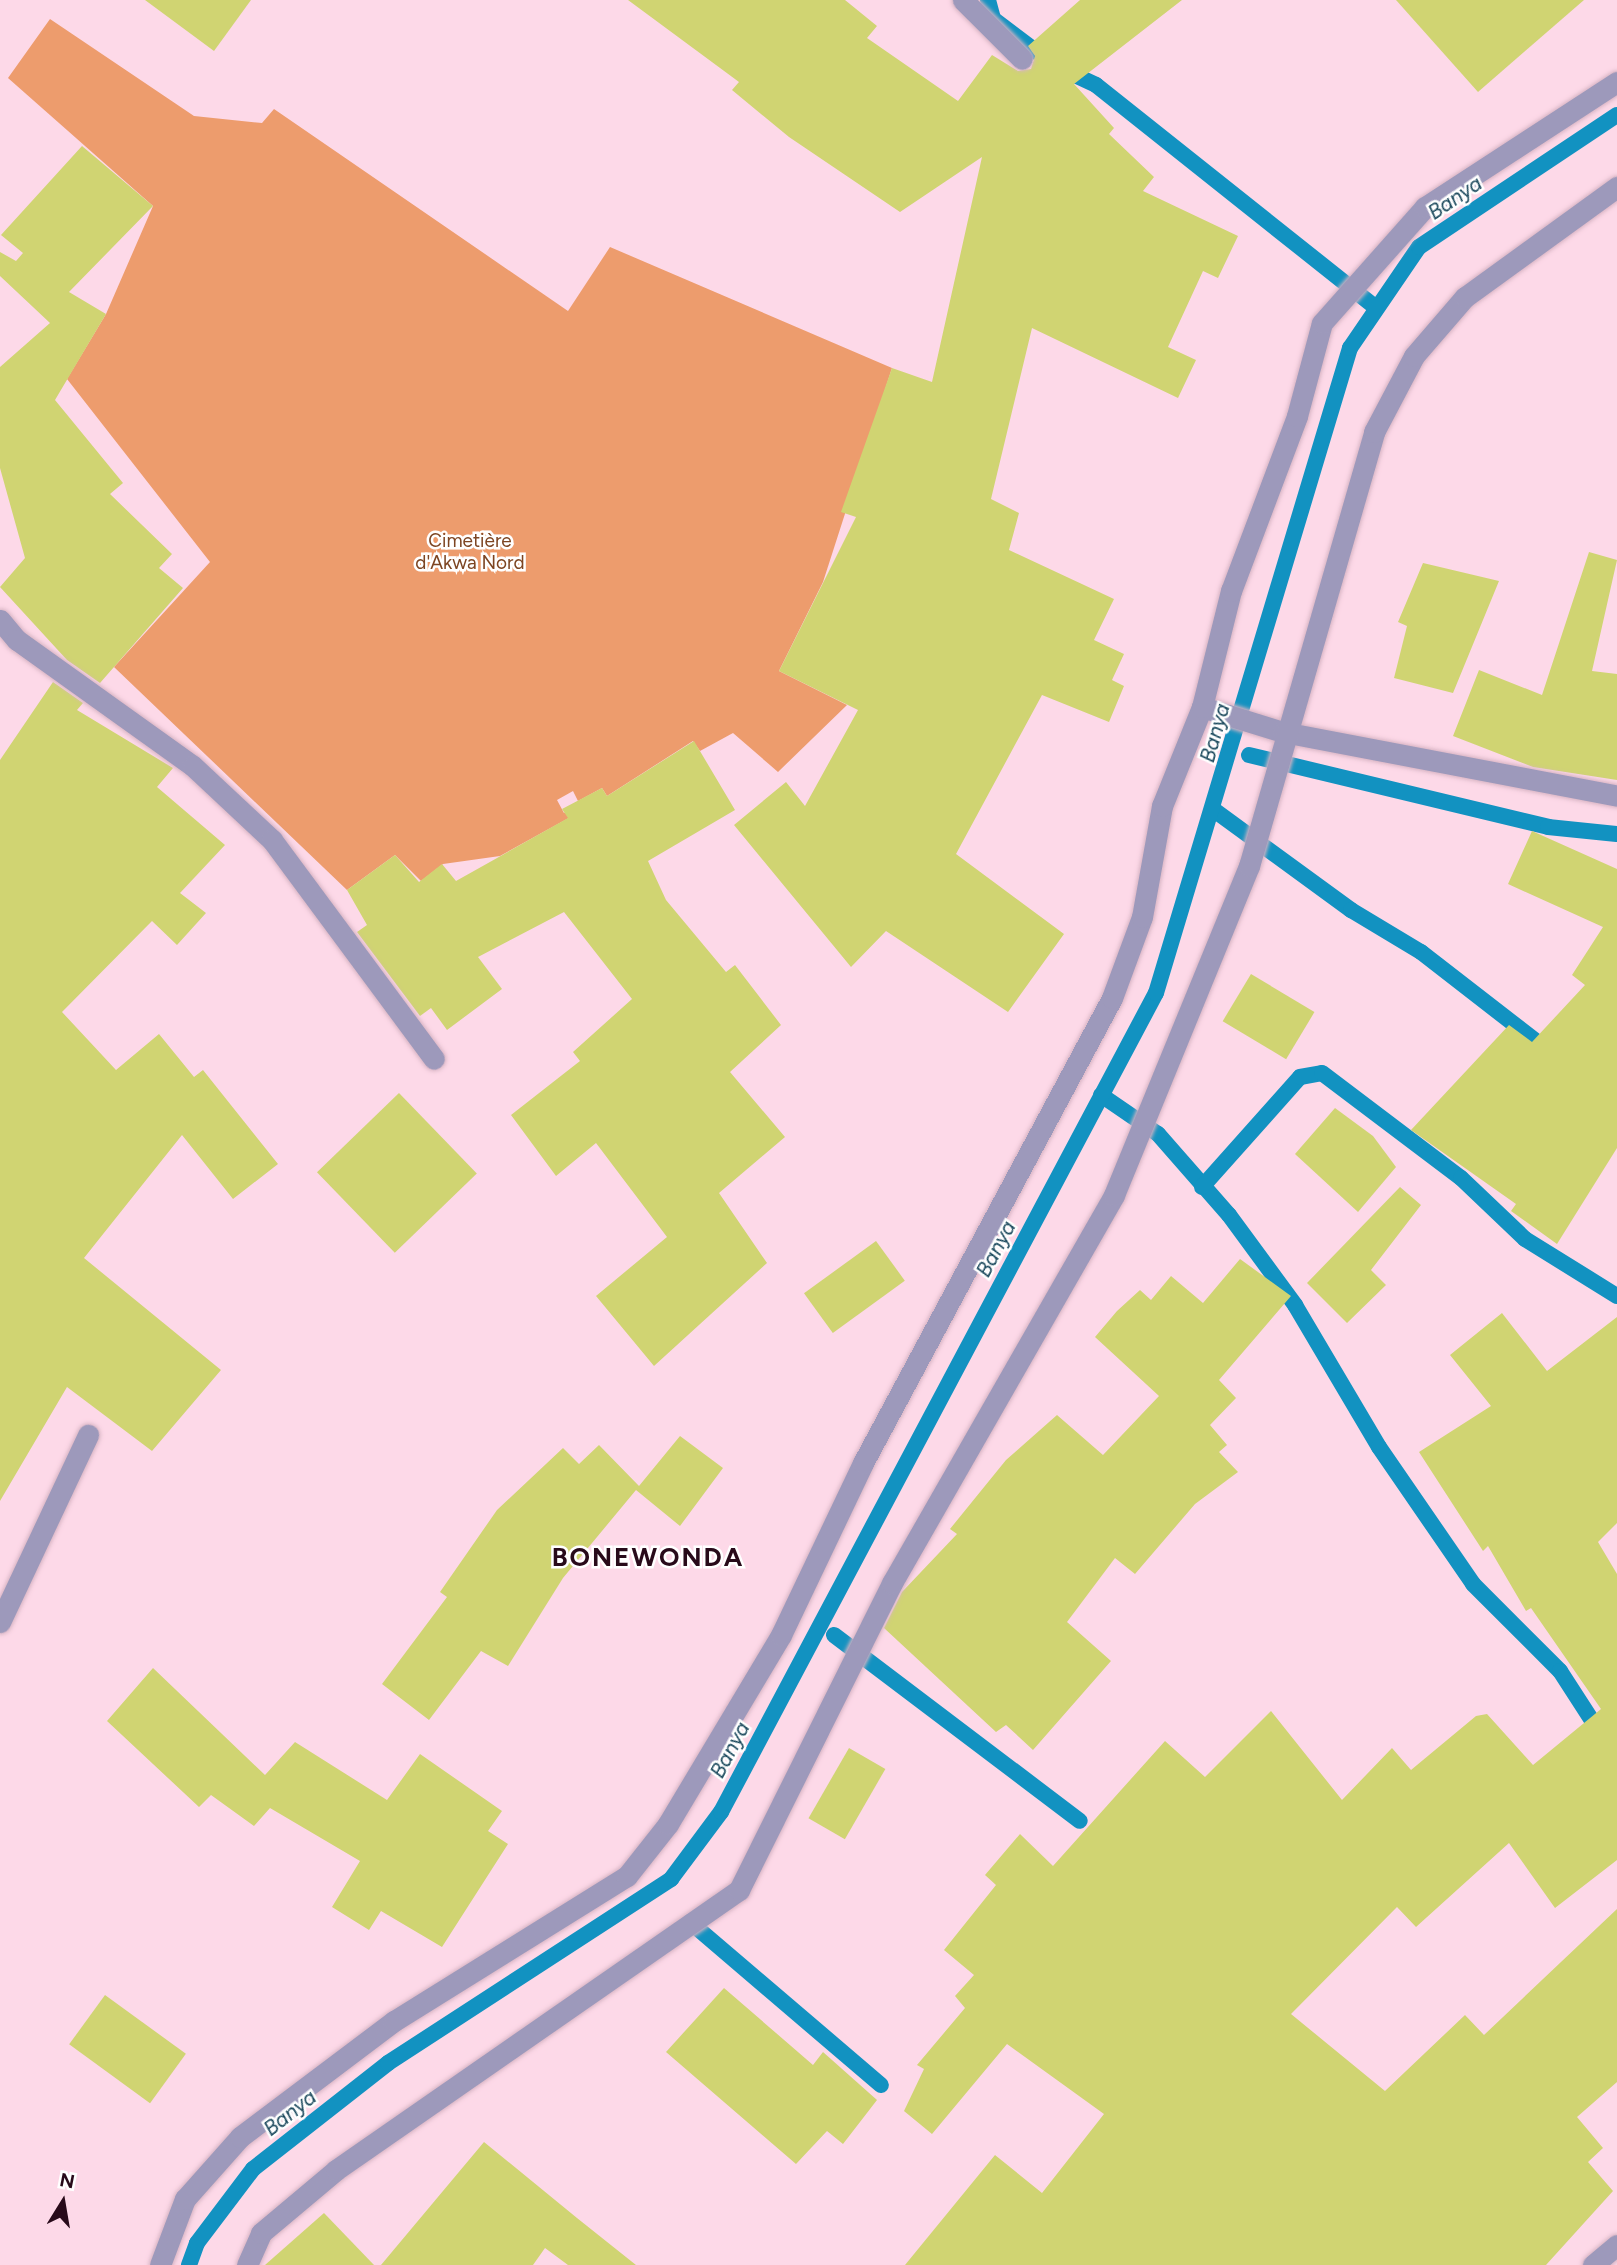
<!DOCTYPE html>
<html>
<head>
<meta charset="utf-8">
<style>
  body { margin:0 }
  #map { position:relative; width:1617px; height:2265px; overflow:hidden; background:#fdd9e8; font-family:Figtree,sans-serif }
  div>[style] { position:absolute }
  .green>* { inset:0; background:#ed9c6d }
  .stream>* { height:16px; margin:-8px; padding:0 8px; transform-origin:8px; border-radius:8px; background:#1292c1 }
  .building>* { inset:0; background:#d0d472; transform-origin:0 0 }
  .roads { filter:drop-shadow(0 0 2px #d7b4c3) drop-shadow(0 0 2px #d7b4c3) }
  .minor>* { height:21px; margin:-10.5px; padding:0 10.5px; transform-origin:10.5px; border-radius:10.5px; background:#9d99bb }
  span { translate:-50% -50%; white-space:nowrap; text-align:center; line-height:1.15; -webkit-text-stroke:5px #fff; paint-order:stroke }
  .park-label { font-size:19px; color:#7d4522 }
  .water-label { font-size:21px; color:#1a485c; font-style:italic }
  .district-label { font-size:26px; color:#280a1a; font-weight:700; letter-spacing:2px }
  .north { position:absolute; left:28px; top:2167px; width:70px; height:70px; -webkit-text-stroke:5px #fff; paint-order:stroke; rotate:11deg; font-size:19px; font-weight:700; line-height:28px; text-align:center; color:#280a1a }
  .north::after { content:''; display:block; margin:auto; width:24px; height:32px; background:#280a1a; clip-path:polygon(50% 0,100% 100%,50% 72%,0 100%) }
</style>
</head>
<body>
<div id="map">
  <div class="green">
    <div style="clip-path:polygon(50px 19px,194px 116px,262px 123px,274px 109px,568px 311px,610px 247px,892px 368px,823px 582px,779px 671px,847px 705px,778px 772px,733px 733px,700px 751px,693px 741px,607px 796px,602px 788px,578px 801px,573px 791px,557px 800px,564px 813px,576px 807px,576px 814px,500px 856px,443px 864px,421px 881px,395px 855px,347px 890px,114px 667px,210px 562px,67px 379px,106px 314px,153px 206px,8px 78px)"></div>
  </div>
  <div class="stream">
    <div style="left:988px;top:0;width:20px;rotate:75deg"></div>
    <div style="left:993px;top:19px;width:65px;rotate:36.9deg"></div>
    <div style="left:1064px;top:70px;width:35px;rotate:25deg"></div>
    <div style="left:1096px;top:85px;width:355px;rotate:38.5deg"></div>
    <div style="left:1249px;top:755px;width:308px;rotate:13.5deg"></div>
    <div style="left:1548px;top:827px;width:69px;rotate:5.8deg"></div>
    <div style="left:1214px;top:810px;width:170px;rotate:36.1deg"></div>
    <div style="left:1351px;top:910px;width:82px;rotate:31deg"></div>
    <div style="left:1421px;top:952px;width:163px;rotate:37.8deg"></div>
    <div style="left:1101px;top:1095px;width:69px;rotate:34.4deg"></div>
    <div style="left:1158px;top:1134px;width:108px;rotate:48.8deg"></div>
    <div style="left:1229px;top:1215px;width:112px;rotate:53.7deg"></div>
    <div style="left:1295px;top:1305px;width:165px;rotate:59.4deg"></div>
    <div style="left:1379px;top:1447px;width:166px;rotate:55.5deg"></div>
    <div style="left:1473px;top:1584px;width:123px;rotate:45deg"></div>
    <div style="left:1560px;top:1671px;width:105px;rotate:57.1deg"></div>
    <div style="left:1202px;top:1187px;width:147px;rotate:-48.3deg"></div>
    <div style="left:1300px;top:1077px;width:22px;rotate:-10deg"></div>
    <div style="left:1322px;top:1073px;width:174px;rotate:37.1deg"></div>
    <div style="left:1461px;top:1178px;width:88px;rotate:43.6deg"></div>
    <div style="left:1525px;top:1239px;width:108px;rotate:31.8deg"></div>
    <div style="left:834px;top:1635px;width:308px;rotate:37.1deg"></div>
    <div style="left:690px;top:1922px;width:251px;rotate:40.5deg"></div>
    <div style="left:189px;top:2265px;width:23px;rotate:-70deg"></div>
    <div style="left:197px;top:2243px;width:93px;rotate:-52.9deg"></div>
    <div style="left:253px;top:2169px;width:172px;rotate:-38.1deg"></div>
    <div style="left:388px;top:2063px;width:338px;rotate:-33deg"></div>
    <div style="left:671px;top:1879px;width:84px;rotate:-53.3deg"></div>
    <div style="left:721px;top:1812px;width:927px;rotate:-62.03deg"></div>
    <div style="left:1156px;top:993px;width:674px;rotate:-73.26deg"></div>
    <div style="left:1350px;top:348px;width:122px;rotate:-55.7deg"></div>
    <div style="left:1419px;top:247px;width:238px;rotate:-33.7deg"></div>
  </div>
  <div class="building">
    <div style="clip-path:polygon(145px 0,251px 0,214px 51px)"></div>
    <div style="clip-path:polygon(628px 0,845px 0,877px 26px,867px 38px,958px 101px,992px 55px,1018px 71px,1031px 69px,1035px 56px,1028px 46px,1080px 0,1182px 0,1074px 84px,1114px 128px,1109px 134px,1154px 177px,1143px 191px,1238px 236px,1218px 278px,1203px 271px,1168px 347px,1196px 360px,1178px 398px,1032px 328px,991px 499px,1019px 513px,1009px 550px,1114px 599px,1094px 640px,1124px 654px,1112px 680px,1124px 686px,1109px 722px,1042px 695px,956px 854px,1064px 934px,1008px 1012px,886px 931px,851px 967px,734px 825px,786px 782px,805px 806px,858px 710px,779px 671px,856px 517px,841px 512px,892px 368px,932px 382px,982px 157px,900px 212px,789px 137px,732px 90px,739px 82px)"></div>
    <div style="clip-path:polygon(1396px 0,1584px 0,1478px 92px)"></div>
    <div style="clip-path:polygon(82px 146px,153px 206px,69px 292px,106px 314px,55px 400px,123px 483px,110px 494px,172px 554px,159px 568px,183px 588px,100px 683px,67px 660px,0 587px,25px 558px,0 468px,0 367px,50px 323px,0 276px,0 252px,16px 261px,23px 253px,1px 235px)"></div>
    <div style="clip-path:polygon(1589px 552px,1617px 560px,1592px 671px,1617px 674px,1617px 780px,1533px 767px,1453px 736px,1479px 670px,1542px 695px)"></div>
    <div style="clip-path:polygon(1423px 563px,1499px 581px,1453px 693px,1394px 678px,1407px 626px,1398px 622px)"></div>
    <div style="clip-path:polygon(53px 682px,83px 703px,77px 710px,173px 768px,157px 787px,225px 845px,180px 893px,206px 913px,177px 945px,152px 921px,62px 1012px,116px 1070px,159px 1034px,194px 1077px,203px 1070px,278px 1164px,233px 1199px,182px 1135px,84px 1258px,221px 1370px,152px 1451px,67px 1387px,0 1501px,0 760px)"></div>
    <div style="clip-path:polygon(694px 741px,735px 810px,648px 861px,666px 900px,726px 972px,735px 965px,781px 1025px,730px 1072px,785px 1137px,719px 1193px,767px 1263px,654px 1366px,596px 1296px,667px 1237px,596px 1143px,556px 1176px,511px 1115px,580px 1061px,573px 1052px,632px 999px,564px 912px,478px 957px,502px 989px,447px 1030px,431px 1008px,420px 1016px,357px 932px,367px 925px,347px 890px,395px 855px,419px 882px,442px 864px,456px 881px,568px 818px,562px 809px,602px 788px,607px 796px)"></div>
    <div style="clip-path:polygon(1532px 831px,1617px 869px,1617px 1148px,1557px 1244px,1511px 1211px,1516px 1204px,1411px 1130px,1509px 1025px,1532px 1042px,1585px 985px,1572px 975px,1603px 927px,1508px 884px)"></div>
    <div style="left:1251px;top:974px;width:74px;height:55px;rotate:31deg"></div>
    <div style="left:399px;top:1093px;width:112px;height:114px;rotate:46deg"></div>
    <div style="clip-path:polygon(1335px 1108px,1373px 1136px,1396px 1167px,1358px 1212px,1295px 1154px)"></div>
    <div style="clip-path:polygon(1400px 1187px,1421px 1205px,1371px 1270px,1386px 1285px,1347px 1323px,1307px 1283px)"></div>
    <div style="left:876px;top:1241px;width:49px;height:89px;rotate:54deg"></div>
    <div style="clip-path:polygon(1240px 1259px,1291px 1296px,1219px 1380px,1236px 1398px,1210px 1425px,1227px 1445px,1219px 1452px,1238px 1472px,1195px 1504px,1135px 1574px,1115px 1558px,1067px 1622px,1111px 1661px,1033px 1750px,1006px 1725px,996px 1732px,884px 1628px,902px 1592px,957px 1534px,950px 1529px,1006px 1460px,1057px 1415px,1103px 1455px,1159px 1396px,1095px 1337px,1117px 1311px,1140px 1290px,1151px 1300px,1171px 1276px,1203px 1303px)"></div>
    <div style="clip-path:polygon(1502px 1313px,1547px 1371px,1617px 1317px,1617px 1523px,1598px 1542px,1617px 1574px,1617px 1860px,1555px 1908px,1509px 1843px,1416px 1927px,1397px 1907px,1291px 2014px,1385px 2091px,1465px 2015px,1484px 2035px,1617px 1909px,1617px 2082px,1577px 2117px,1603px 2148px,1588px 2162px,1613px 2191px,1546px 2265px,905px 2265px,995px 2155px,1042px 2193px,1104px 2114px,1007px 2044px,932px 2134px,904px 2111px,924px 2069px,917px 2065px,965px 2008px,955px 1996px,974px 1975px,944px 1950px,996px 1885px,985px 1875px,1020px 1834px,1053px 1866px,1165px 1741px,1205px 1777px,1271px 1711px,1342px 1800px,1392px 1748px,1411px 1770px,1476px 1716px,1487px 1714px,1533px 1765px,1601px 1709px,1531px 1608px,1526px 1611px,1488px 1546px,1483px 1551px,1419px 1452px,1491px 1406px,1450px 1355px)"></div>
    <div style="clip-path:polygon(680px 1436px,723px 1468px,680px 1526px,636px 1490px,563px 1578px,508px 1666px,481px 1651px,429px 1720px,382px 1684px,447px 1597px,440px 1592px,497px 1510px,563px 1448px,579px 1464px,599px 1445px,639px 1486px)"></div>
    <div style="clip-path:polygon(153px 1668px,265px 1775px,295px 1742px,387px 1800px,420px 1754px,502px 1811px,488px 1831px,508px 1844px,442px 1947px,381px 1911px,369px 1930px,332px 1907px,360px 1861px,270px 1808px,254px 1826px,211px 1795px,199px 1807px,107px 1721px)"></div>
    <div style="left:849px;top:1748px;width:42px;height:81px;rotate:30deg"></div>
    <div style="clip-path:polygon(724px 1988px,813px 2065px,823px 2052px,877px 2100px,843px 2144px,827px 2131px,796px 2164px,666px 2052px)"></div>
    <div style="left:105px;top:1995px;width:100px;height:61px;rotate:36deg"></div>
    <div style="clip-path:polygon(484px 2142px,577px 2218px,636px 2265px,568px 2265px,545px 2248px,533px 2265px,381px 2265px)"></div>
    <div style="clip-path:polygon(324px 2213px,374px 2265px,265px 2265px)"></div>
  </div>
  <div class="roads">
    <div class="minor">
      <div style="left:963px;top:0;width:83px;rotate:45deg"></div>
      <div style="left:0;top:620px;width:26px;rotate:50deg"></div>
      <div style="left:17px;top:640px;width:216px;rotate:35.6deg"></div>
      <div style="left:193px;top:766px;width:108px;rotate:43.1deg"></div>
      <div style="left:272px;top:840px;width:272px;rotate:53.5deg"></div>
      <div style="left:1202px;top:707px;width:85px;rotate:17.2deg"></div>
      <div style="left:1283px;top:732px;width:340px;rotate:10.8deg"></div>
      <div style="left:0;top:1622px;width:207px;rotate:-64.8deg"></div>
      <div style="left:160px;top:2265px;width:71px;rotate:-69.3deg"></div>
      <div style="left:185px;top:2199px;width:83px;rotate:-48.4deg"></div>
      <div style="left:240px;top:2137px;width:193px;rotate:-37deg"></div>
      <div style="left:394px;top:2021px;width:274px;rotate:-31.9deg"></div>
      <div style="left:627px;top:1876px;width:66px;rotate:-51.7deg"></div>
      <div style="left:668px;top:1824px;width:220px;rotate:-59.1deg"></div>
      <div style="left:781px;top:1635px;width:191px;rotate:-64.5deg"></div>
      <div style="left:863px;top:1463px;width:527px;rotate:-61.83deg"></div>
      <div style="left:1112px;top:998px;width:86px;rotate:-69.7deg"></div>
      <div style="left:1142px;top:917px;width:113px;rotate:-79.8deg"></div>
      <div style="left:1162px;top:806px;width:107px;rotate:-68deg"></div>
      <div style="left:1202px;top:707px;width:120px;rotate:-76deg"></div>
      <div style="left:1231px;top:591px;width:187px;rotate:-69.3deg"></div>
      <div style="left:1297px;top:416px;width:96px;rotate:-75deg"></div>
      <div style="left:1322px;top:323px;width:155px;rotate:-48.4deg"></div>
      <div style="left:1425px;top:207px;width:229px;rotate:-33.1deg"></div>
      <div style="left:247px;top:2265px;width:35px;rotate:-66deg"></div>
      <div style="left:261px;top:2233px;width:98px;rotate:-40deg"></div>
      <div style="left:336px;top:2170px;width:491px;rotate:-34.8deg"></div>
      <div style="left:739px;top:1890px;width:343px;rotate:-63.5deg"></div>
      <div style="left:892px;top:1583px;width:447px;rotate:-60.2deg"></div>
      <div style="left:1114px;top:1195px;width:356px;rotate:-67.7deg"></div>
      <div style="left:1249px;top:866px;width:452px;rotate:-73.9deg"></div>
      <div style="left:1374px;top:432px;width:86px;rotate:-62.2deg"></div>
      <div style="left:1414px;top:356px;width:78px;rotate:-49.2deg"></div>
      <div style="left:1465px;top:297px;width:188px;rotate:-35.9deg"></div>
      <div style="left:1593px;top:2265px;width:31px;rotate:-40deg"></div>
    </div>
  </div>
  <div class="park-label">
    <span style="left:470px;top:552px">Cimetière<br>d'Akwa Nord</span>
  </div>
  <div class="water-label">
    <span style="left:1455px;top:198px;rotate:-34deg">Banya</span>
    <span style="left:1215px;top:733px;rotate:-74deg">Banya</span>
    <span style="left:996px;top:1249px;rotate:-62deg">Banya</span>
    <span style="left:730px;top:1750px;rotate:-62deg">Banya</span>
    <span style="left:290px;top:2113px;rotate:-38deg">Banya</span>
  </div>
  <div class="district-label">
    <span style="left:648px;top:1558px">BONEWONDA</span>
  </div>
  <div class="north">N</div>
</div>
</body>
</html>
